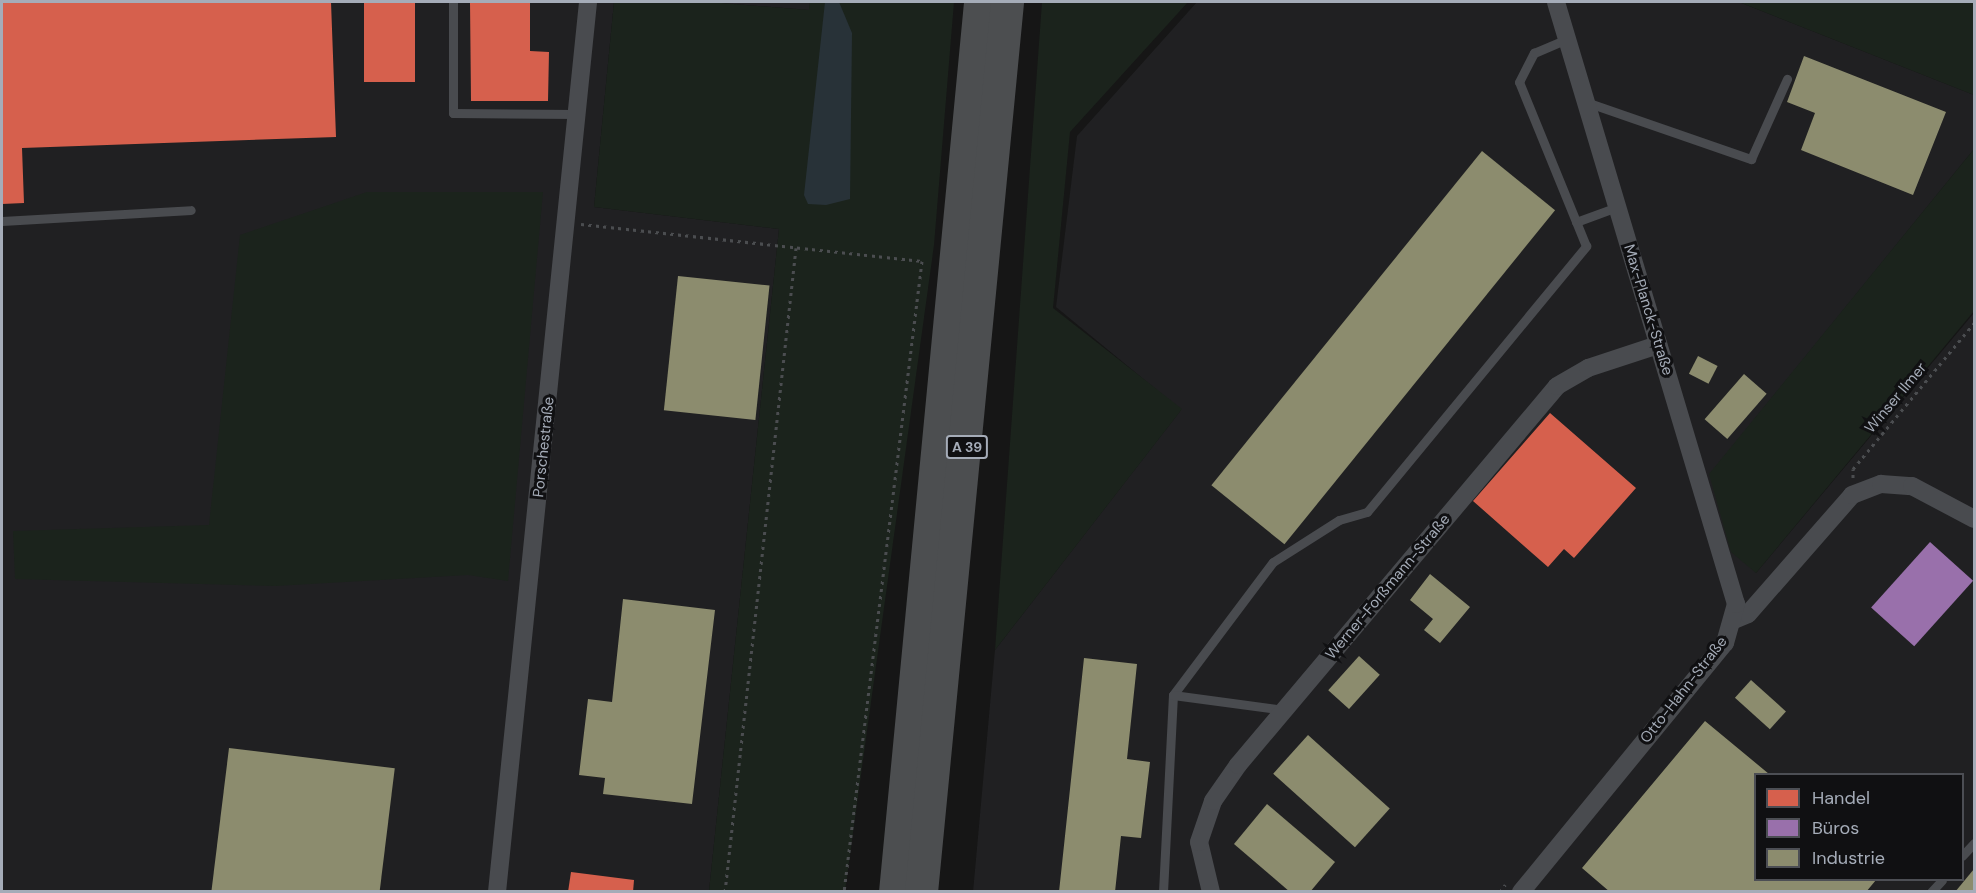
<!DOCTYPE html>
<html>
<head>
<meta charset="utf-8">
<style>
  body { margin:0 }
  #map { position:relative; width:1976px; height:893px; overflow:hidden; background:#161616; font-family:"DM Sans",sans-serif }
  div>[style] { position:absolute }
  .built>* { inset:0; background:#202022 }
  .green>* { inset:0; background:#1b231c }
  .water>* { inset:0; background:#283238 }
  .shops>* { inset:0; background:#d6604d; transform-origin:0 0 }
  .offices>* { inset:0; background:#9970ab; transform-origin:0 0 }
  .industry>* { inset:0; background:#8c8c6e; transform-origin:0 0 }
  .path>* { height:3px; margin-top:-1.5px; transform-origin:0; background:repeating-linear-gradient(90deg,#4b4d50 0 3px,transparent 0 7.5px) }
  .service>* { height:9px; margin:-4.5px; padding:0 4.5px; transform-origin:4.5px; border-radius:4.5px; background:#494b4f }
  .minor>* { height:18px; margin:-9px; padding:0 9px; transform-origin:9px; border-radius:9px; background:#494b4f }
  .motorway>* { height:33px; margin:-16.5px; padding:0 16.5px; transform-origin:16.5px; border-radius:16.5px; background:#4c4e50 }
  span { translate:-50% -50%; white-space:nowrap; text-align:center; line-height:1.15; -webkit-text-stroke:6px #101012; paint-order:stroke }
  .shield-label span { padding:2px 4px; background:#101012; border:2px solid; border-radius:4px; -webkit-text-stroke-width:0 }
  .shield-label { font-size:14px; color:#a5acb8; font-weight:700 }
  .street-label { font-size:15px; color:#a5acb8 }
  .frame { position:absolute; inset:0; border:3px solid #a5acb8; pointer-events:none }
  .legend { position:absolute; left:1754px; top:773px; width:210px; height:108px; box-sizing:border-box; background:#101012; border:2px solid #4c4e54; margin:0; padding:8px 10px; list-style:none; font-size:18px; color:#a5acb8 }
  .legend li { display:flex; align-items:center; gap:12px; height:30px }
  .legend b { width:30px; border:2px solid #4c4e54 }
</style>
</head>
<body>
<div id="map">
  <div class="built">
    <div style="clip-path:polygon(2px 2px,614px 2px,594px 207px,779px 229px,709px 891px,2px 892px)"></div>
    <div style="clip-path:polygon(709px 2px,810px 2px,809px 10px)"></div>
    <div style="clip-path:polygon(evenodd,1197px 2px,1739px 2px,1974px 95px,1974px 149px,1710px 474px,1756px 573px,1974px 313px,1974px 891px,973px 892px,995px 650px,1181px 410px,1056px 307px,1077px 136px,1197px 2px,1756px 774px,1962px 774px,1962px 880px,1756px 880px,1756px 774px)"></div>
  </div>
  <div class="green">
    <div style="clip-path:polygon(614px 2px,709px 2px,809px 10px,810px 2px,954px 2px,934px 245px,845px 891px,709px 891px,779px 229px,594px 207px)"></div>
    <div style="clip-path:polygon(1042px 2px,1188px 2px,1070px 132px,1053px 308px,1182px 409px,995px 650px)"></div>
    <div style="clip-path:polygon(1739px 2px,1974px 2px,1974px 95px)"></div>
    <div style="clip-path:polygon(1974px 149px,1974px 311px,1756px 573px,1731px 552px,1709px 474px)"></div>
    <div style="clip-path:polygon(367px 192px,543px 192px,508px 581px,468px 575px,275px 586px,15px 579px,13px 531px,209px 525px,240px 235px)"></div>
  </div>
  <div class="water">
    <div style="clip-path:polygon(825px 2px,839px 2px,852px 33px,850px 199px,826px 205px,808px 204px,804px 195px)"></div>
  </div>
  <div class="shops">
    <div style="clip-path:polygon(2px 2px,331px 2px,336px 137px,22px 148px,24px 203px,2px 204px)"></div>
    <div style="left:364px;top:2px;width:51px;height:80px"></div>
    <div style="clip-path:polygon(470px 2px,530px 2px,530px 51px,549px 52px,548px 101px,471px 101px)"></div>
    <div style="clip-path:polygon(1550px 413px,1636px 488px,1574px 558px,1564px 549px,1548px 567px,1473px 501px)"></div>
    <div style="clip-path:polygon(571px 872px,634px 880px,633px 892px,568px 892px)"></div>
  </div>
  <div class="offices">
    <div style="left:1930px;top:542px;width:58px;height:88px;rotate:42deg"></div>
  </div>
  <div class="industry">
    <div style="clip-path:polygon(1804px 56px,1946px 112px,1913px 195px,1801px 150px,1815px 113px,1787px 102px)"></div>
    <div style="left:1482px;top:151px;width:94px;height:430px;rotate:39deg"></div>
    <div style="left:678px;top:276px;width:92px;height:135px;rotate:6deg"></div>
    <div style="left:1698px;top:356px;width:22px;height:20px;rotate:27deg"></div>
    <div style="left:1744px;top:374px;width:30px;height:60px;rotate:41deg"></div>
    <div style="clip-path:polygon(1430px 574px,1470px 607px,1440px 643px,1424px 630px,1433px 619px,1410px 600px)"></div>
    <div style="clip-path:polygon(623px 599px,715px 610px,692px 804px,603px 794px,605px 778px,579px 775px,588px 699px,612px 702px)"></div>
    <div style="left:1359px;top:656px;width:28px;height:46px;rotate:42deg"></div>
    <div style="clip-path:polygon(1084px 658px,1137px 664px,1127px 759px,1150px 762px,1141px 838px,1121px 836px,1115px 892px,1059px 892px)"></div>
    <div style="left:1751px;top:680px;width:47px;height:24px;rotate:42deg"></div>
    <div style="clip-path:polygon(1705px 721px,1769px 774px,1756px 774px,1756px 880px,1876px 880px,1866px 892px,1610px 892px,1582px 868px)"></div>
    <div style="left:1308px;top:735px;width:110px;height:52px;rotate:42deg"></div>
    <div style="left:229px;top:748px;width:167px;height:145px;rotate:7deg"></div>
    <div style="clip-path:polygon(1267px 804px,1335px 862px,1310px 892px,1290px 892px,1234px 844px)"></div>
    <div style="clip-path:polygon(1974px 869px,1974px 892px,1955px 892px)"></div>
  </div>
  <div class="path">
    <div style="left:581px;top:224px;width:343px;rotate:6.2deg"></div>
    <div style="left:922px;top:261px;width:636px;rotate:97.05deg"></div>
    <div style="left:1853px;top:478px;width:9px;rotate:-90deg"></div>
    <div style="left:1853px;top:469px;width:190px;rotate:-50.3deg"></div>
    <div style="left:725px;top:892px;width:648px;rotate:-83.71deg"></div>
    <div style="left:1500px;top:892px;width:9px;rotate:-54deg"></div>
  </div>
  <div class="service">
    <div style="left:453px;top:2px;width:111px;rotate:90deg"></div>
    <div style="left:453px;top:113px;width:124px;rotate:0.5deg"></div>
    <div style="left:1586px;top:102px;width:175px;rotate:19.1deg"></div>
    <div style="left:1751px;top:159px;width:88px;rotate:-65.8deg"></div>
    <div style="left:2px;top:221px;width:189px;rotate:-3.3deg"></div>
    <div style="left:1576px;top:222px;width:44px;rotate:-20.1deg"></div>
    <div style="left:1173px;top:695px;width:166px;rotate:-53.1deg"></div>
    <div style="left:1273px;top:562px;width:78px;rotate:-32.5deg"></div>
    <div style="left:1339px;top:520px;width:29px;rotate:-16deg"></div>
    <div style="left:1367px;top:512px;width:345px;rotate:-50.5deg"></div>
    <div style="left:1586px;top:246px;width:177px;rotate:-112.2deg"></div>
    <div style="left:1519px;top:82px;width:33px;rotate:-63deg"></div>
    <div style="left:1534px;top:53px;width:36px;rotate:-23deg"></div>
    <div style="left:1962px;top:856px;width:18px;rotate:-47deg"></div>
    <div style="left:1163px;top:892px;width:197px;rotate:-87.1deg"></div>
    <div style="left:1173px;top:695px;width:112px;rotate:7.7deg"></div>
    <div style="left:1931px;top:892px;width:16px;rotate:-47deg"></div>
  </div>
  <div class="minor">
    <div style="left:1734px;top:620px;width:15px;rotate:-23deg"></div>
    <div style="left:1748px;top:614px;width:158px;rotate:-48.8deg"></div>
    <div style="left:1852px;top:495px;width:31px;rotate:-21deg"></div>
    <div style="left:1881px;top:484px;width:31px;rotate:4deg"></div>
    <div style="left:1912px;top:486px;width:70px;rotate:28deg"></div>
    <div style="left:497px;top:892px;width:895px;rotate:-84.16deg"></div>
    <div style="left:1211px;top:892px;width:51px;rotate:-103.5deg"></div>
    <div style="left:1199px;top:842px;width:43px;rotate:-71.1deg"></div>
    <div style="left:1213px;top:801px;width:44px;rotate:-55.2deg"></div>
    <div style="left:1238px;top:765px;width:495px;rotate:-49.9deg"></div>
    <div style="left:1557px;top:386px;width:36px;rotate:-30deg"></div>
    <div style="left:1588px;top:368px;width:74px;rotate:-18.2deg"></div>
    <div style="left:1521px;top:892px;width:322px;rotate:-50.7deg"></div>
    <div style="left:1725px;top:643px;width:41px;rotate:-74.2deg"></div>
    <div style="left:1736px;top:604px;width:628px;rotate:-106.65deg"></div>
  </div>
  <div class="motorway">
    <div style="left:895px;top:892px;width:894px;rotate:-84.54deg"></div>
    <div style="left:921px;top:892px;width:894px;rotate:-84.48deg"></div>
  </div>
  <div class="shield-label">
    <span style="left:967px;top:447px">A 39</span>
  </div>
  <div class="street-label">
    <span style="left:1648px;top:310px;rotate:73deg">Max-Planck-Straße</span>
    <span style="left:1896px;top:398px;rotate:-50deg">Winser Ilmer</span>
    <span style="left:544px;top:447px;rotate:-84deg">Porschestraße</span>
    <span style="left:1388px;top:587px;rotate:-50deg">Werner-Forßmann-Straße</span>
    <span style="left:1684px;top:690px;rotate:-52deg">Otto-Hahn-Straße</span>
  </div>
  <div class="frame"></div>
  <ul class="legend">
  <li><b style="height:16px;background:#d6604d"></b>Handel</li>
  <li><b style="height:16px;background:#9970ab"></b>Büros</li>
  <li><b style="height:16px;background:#8c8c6e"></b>Industrie</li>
  </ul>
</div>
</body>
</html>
